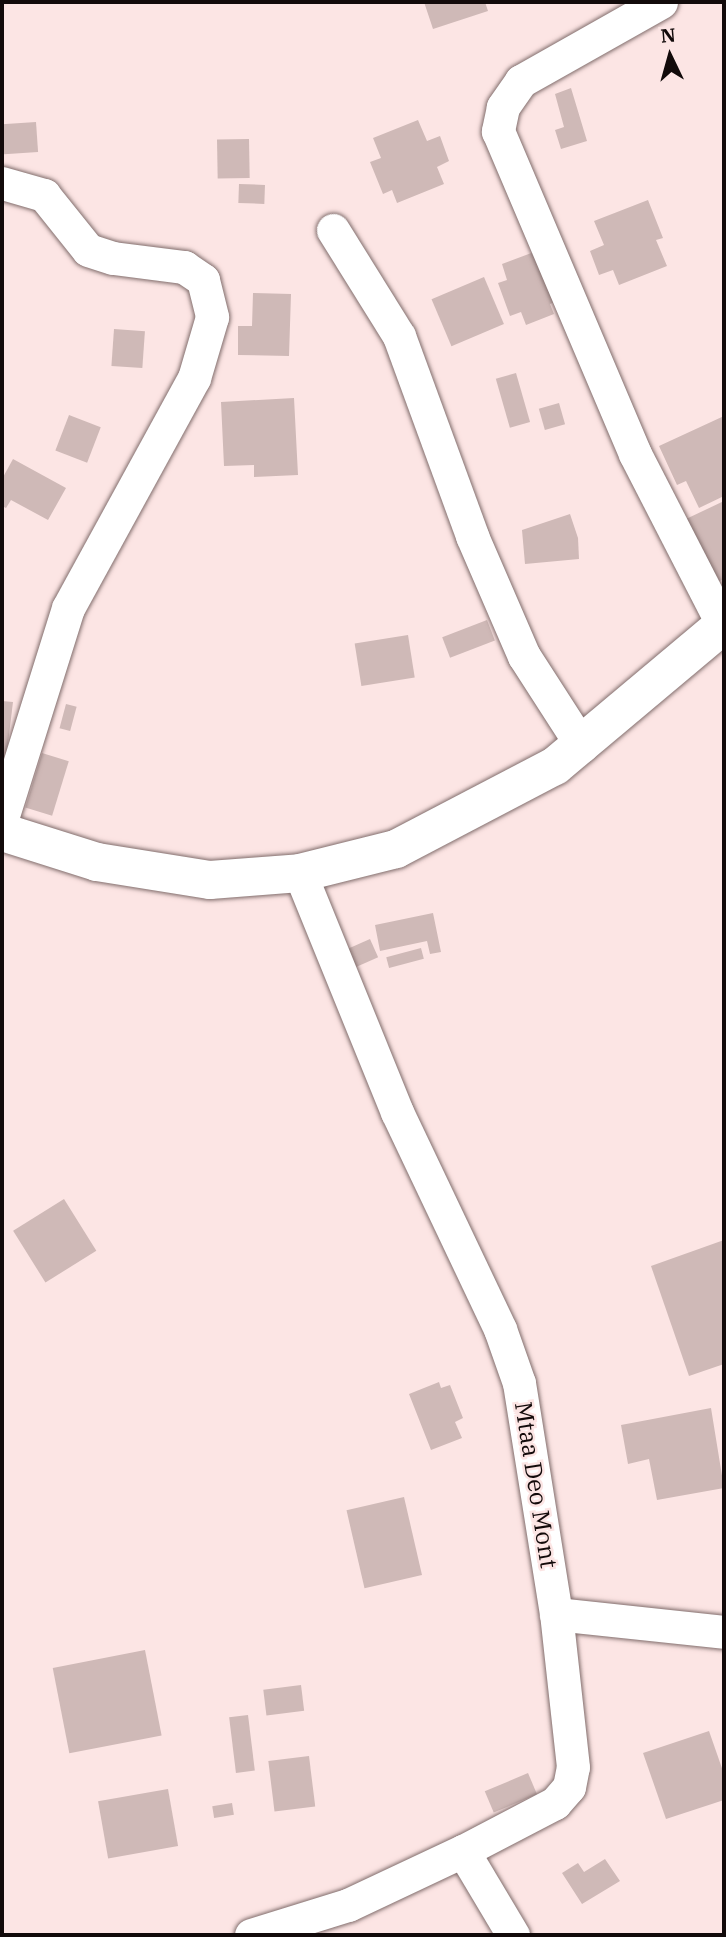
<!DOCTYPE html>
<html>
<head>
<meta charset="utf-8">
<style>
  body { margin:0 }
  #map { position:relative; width:726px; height:1937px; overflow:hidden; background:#fce5e4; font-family:"IBM Plex Serif",serif }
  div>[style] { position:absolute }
  .building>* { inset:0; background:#cfb9b7; transform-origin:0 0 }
  .roads { filter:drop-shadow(0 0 2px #816d6c) drop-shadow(0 0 2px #816d6c) }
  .street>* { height:33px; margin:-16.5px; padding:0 16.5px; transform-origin:16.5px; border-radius:16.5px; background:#fff }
  .secondary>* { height:38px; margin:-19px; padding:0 19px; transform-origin:19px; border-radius:19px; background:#fff }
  span { translate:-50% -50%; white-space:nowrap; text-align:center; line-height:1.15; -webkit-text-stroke:5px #fce5e4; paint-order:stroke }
  .street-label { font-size:24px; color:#120a0a }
  .frame { position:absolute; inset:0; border:4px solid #120a0a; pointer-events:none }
  .north { position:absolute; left:635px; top:21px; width:70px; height:70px; -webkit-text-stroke:5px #fce5e4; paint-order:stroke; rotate:355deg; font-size:19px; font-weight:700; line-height:28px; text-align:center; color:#120a0a }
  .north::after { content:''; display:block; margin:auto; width:24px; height:32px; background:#120a0a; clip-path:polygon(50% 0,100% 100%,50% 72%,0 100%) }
</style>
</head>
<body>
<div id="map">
  <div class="building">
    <div style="clip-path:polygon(424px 2px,485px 2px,488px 11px,433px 29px)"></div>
    <div style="clip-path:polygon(571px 88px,587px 141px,561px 149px,555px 130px,564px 127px,555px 94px)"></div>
    <div style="clip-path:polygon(418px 120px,427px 141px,440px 136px,449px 161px,437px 167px,444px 184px,397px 203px,392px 190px,383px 194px,370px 162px,381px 158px,373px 138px)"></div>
    <div style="left:36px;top:122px;width:30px;height:34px;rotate:86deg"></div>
    <div style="left:249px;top:139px;width:39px;height:32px;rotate:89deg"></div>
    <div style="left:239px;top:184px;width:26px;height:19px;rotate:2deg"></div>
    <div style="clip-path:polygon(648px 200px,663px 238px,656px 240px,667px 266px,619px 285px,613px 270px,599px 275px,590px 251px,604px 245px,594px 221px)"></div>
    <div style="clip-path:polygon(542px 249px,561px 300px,550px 304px,554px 314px,526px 325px,521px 312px,510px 316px,498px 283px,507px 280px,502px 264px)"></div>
    <div style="left:484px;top:277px;width:51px;height:57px;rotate:67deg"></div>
    <div style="clip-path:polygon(253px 293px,291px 294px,289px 356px,238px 355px,238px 326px,252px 326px)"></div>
    <div style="left:114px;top:329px;width:31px;height:37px;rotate:4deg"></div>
    <div style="left:516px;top:373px;width:51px;height:21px;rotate:74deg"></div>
    <div style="clip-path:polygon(294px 398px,298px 475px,254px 477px,254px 465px,224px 466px,221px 402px)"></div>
    <div style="left:559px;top:403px;width:22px;height:21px;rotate:74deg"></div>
    <div style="left:69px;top:415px;width:34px;height:38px;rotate:21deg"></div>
    <div style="clip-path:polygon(724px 416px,724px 496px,699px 508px,686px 481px,677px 485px,659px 446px)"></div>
    <div style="clip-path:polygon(13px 459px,66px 488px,48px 520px,11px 500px,6px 508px,2px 506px,2px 479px)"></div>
    <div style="clip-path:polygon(724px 501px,724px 579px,715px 583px,686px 519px)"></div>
    <div style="clip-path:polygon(570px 514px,578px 538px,579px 559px,525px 564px,522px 530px)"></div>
    <div style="left:487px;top:620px;width:22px;height:48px;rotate:69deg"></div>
    <div style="left:408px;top:635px;width:43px;height:54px;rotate:81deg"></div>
    <div style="clip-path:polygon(2px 701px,13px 702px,4px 776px,2px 776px)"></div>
    <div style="left:66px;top:704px;width:11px;height:25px;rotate:15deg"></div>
    <div style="left:42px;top:753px;width:28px;height:57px;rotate:17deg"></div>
    <div style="clip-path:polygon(433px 913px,441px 952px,430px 954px,427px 941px,380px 951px,375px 925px)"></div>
    <div style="left:370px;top:939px;width:20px;height:26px;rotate:66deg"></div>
    <div style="left:421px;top:948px;width:11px;height:36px;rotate:75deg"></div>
    <div style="left:64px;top:1199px;width:61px;height:60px;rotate:58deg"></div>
    <div style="clip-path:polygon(724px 1240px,724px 1364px,689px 1376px,651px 1266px)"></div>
    <div style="clip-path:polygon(439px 1382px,441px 1388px,450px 1385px,463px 1418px,455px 1422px,462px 1438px,431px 1450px,409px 1394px)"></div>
    <div style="clip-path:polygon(711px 1408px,724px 1488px,657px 1500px,649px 1459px,628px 1464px,621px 1425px)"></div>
    <div style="left:404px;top:1497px;width:80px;height:59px;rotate:77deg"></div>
    <div style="left:145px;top:1650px;width:87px;height:94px;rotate:79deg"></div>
    <div style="left:301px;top:1685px;width:26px;height:38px;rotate:83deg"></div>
    <div style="left:248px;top:1715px;width:56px;height:19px;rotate:83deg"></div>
    <div style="clip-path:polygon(709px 1731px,724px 1774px,724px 1800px,666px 1819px,643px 1753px)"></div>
    <div style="left:309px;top:1756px;width:51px;height:41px;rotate:83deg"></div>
    <div style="left:528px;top:1773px;width:23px;height:47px;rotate:67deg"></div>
    <div style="left:168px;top:1789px;width:58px;height:71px;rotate:80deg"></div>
    <div style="left:232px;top:1803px;width:12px;height:20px;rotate:81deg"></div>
    <div style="clip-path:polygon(605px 1859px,620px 1881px,582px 1904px,562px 1873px,578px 1863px,584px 1872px)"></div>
  </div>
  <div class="roads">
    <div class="street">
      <div style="left:661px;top:2px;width:161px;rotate:150.6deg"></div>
      <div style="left:521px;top:81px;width:32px;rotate:125deg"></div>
      <div style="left:503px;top:107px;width:25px;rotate:102deg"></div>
      <div style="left:498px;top:131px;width:351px;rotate:67deg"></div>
      <div style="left:635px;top:454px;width:192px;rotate:62.8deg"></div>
      <div style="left:2px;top:183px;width:44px;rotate:15.9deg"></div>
      <div style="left:44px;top:195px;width:70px;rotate:51.3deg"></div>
      <div style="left:88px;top:250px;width:26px;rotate:18deg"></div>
      <div style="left:113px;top:258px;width:72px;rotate:7.2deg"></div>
      <div style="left:184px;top:267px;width:23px;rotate:34deg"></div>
      <div style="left:203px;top:280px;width:38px;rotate:76deg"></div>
      <div style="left:212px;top:317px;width:64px;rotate:106.4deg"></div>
      <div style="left:194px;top:378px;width:262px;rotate:118.7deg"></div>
      <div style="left:68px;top:608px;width:221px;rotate:107.4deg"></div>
      <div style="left:333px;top:230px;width:125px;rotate:58.1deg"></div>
      <div style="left:399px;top:336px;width:213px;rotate:69.9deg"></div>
      <div style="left:472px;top:536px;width:131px;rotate:66.6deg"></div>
      <div style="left:524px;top:656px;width:107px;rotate:57.2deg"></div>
      <div style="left:556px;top:1614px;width:169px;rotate:6.1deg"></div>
      <div style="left:463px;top:1851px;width:98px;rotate:59.2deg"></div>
      <div style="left:251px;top:1935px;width:102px;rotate:-17.2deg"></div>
      <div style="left:348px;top:1905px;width:127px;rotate:-25.2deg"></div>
      <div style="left:463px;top:1851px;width:104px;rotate:-27.6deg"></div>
      <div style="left:555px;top:1803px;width:21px;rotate:-49deg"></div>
      <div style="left:569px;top:1787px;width:20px;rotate:-79deg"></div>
      <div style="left:573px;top:1767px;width:154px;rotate:-96.3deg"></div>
      <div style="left:556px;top:1614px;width:234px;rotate:-99.1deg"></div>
      <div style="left:519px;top:1383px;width:57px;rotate:-109.4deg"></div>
      <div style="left:500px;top:1329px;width:240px;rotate:-115.4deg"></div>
      <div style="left:397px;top:1112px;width:258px;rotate:-112.1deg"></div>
    </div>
    <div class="secondary">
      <div style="left:2px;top:832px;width:100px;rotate:17.5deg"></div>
      <div style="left:97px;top:862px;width:114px;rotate:9.1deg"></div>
      <div style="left:210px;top:880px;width:90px;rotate:-4.4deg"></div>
      <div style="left:300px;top:873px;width:99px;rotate:-14deg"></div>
      <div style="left:396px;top:849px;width:179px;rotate:-27.6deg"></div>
      <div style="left:555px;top:766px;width:221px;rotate:-40deg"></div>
    </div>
  </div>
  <div class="street-label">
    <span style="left:536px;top:1485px;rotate:81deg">Mtaa Deo Mont</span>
  </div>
  <div class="frame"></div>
  <div class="north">N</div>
</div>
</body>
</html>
